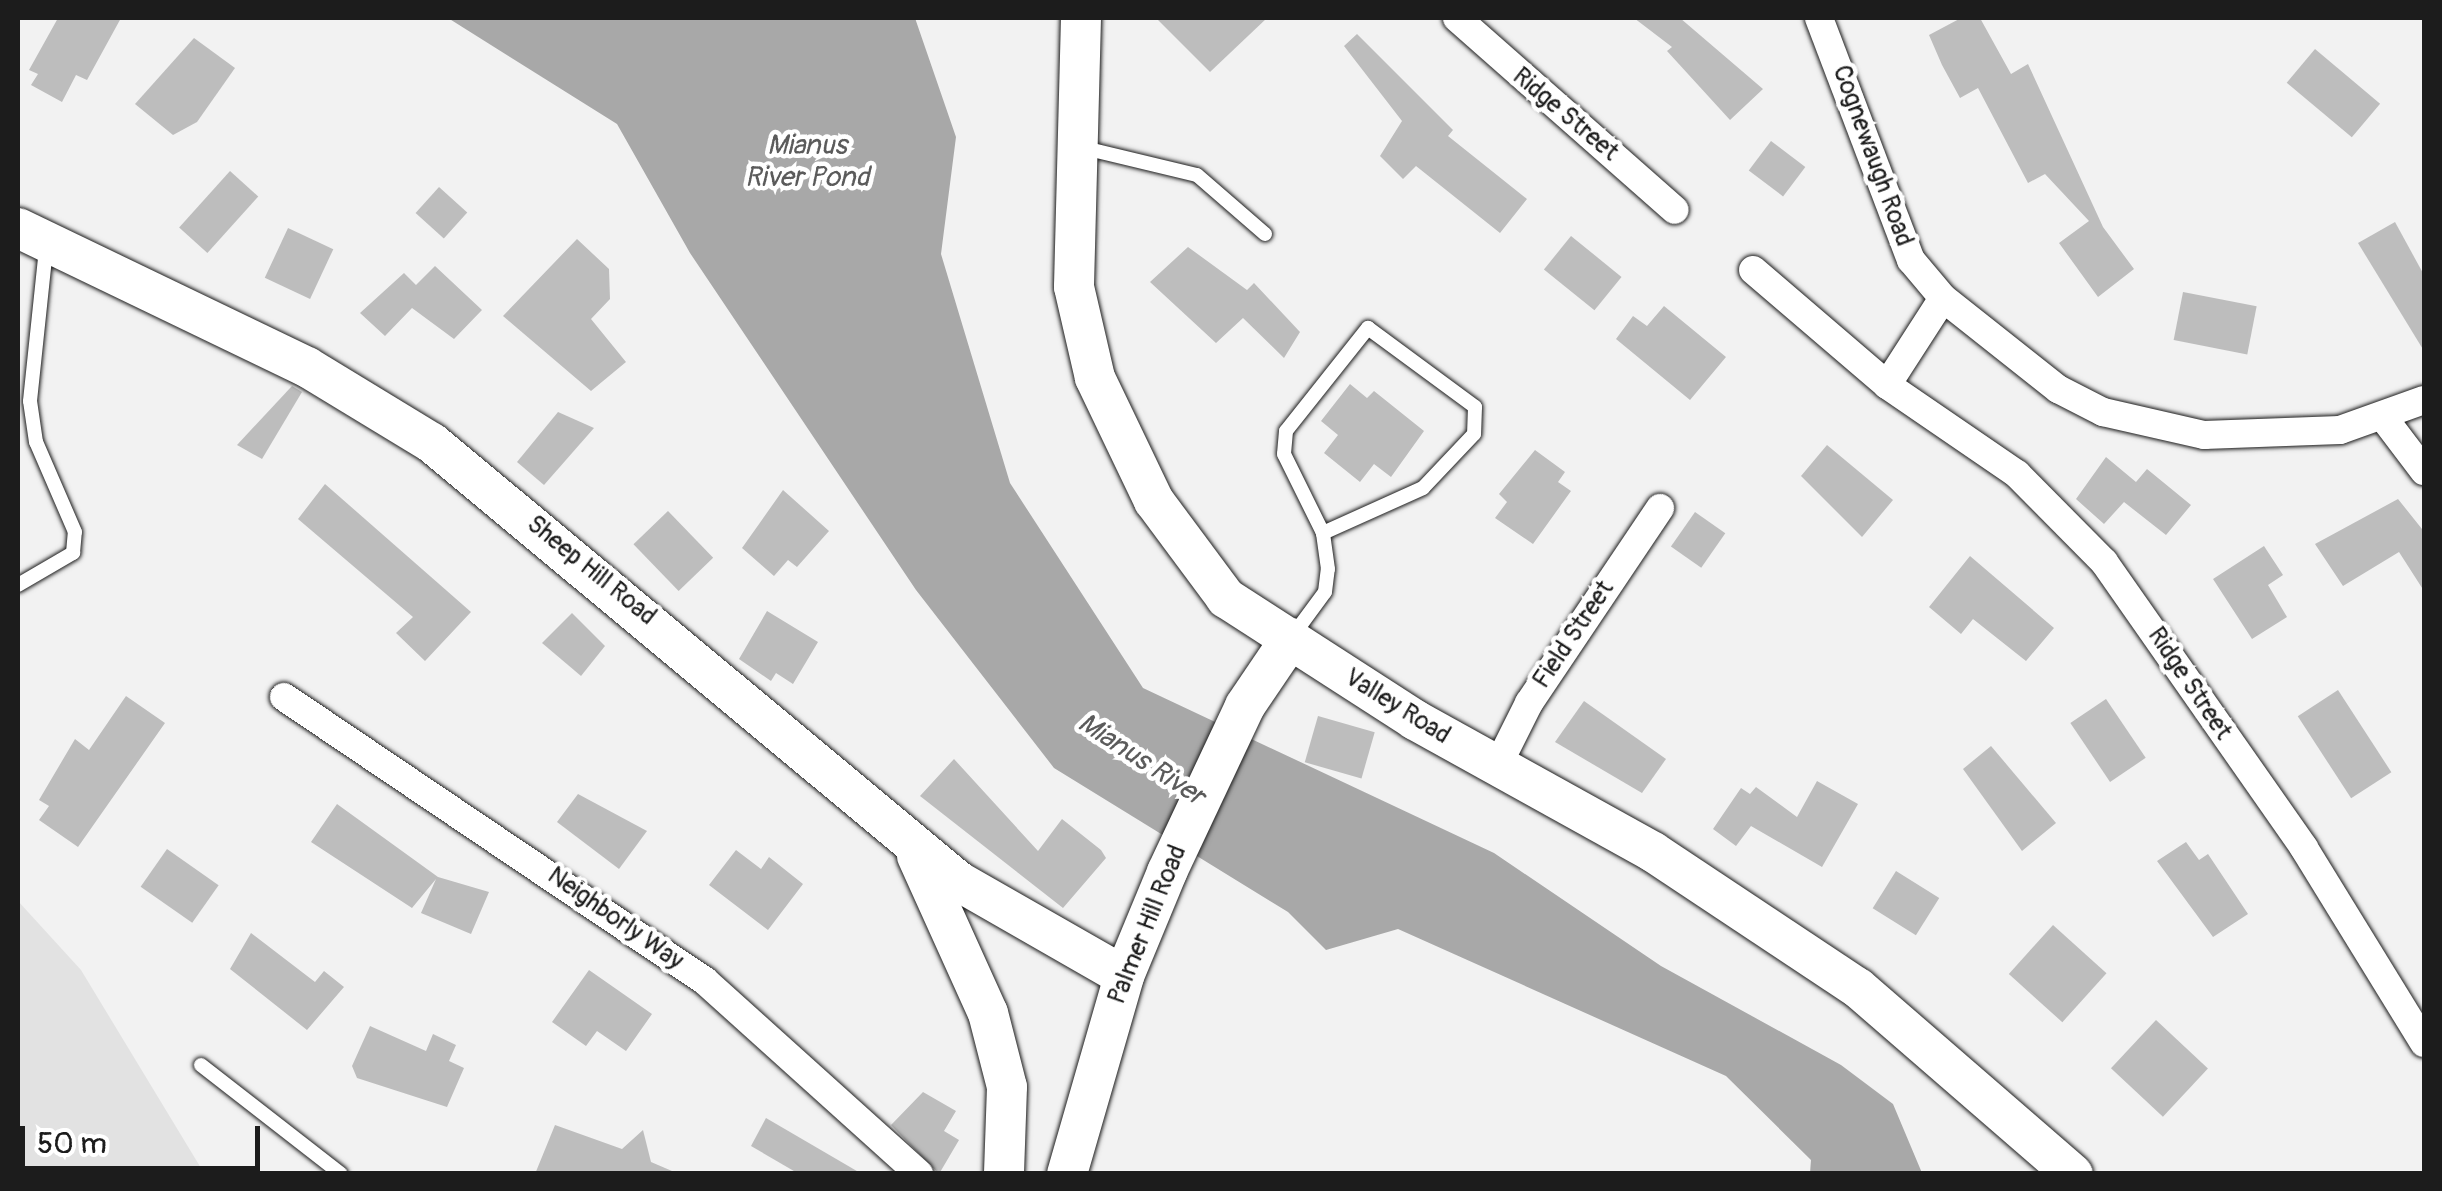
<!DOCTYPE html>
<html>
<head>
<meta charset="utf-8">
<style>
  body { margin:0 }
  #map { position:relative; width:2442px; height:1191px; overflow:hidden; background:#f2f2f2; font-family:Pangolin,sans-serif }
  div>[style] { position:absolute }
  .built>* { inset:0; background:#e2e2e2 }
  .water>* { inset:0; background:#a8a8a8 }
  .building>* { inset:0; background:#bdbdbd; transform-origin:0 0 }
  .roads { filter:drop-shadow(0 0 2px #1c1c1c) drop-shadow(0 0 2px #1c1c1c) }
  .lane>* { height:14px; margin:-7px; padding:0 7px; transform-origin:7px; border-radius:7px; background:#fff }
  .street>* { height:28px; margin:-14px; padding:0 14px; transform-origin:14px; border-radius:14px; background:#fff }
  .secondary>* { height:40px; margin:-20px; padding:0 20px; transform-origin:20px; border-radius:20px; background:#fff }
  span { translate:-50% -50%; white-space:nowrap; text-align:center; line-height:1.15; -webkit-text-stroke:9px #fff; paint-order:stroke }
  .street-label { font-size:25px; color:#1c1c1c }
  .water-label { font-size:28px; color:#5b5b5b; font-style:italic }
  .frame { position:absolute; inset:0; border:20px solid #1c1c1c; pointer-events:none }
  .scale { position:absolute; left:20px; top:1126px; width:240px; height:45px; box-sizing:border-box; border:5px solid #1c1c1c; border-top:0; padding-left:12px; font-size:30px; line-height:35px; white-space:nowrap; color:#1c1c1c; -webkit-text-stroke:8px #fff; paint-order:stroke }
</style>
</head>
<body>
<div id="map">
  <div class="built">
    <div style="clip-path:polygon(18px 901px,81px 970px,204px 1173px,18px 1173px)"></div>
  </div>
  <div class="water">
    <div style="clip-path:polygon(448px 18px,915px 18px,956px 137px,941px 254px,1010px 483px,1143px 688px,1494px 853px,1661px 966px,1841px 1065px,1893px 1104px,1922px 1173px,1810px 1173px,1811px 1160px,1726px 1076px,1398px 929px,1326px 950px,1288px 912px,1054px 768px,916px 590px,690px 253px,617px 124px)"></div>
  </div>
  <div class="building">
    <div style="clip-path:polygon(58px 18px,121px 18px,87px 80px,76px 75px,62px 102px,31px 85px,38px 74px,29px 70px)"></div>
    <div style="clip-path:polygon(1156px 18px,1267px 18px,1210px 72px)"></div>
    <div style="clip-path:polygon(1634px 18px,1680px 18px,1763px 89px,1730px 120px,1667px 51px,1672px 47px)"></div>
    <div style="clip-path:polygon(1961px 18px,1980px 18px,2011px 74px,2028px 64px,2103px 227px,2134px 269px,2098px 297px,2059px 243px,2089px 221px,2045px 174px,2028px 183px,1978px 88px,1960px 98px,1942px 65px,1929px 35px)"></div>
    <div style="clip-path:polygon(1357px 34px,1453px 130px,1448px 136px,1527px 199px,1500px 233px,1416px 166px,1403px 179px,1380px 156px,1402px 121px,1344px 46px)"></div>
    <div style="clip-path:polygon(194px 38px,235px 68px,197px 122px,173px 135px,135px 104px)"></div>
    <div style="left:2315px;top:49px;width:85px;height:44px;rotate:40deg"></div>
    <div style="left:1771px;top:141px;width:43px;height:37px;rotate:37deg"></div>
    <div style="left:230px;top:171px;width:38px;height:76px;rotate:42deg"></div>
    <div style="left:439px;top:187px;width:38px;height:35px;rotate:42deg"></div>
    <div style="clip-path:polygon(2395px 222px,2424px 275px,2424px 351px,2358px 243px)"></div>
    <div style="left:288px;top:228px;width:50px;height:55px;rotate:25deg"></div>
    <div style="left:1571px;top:236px;width:65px;height:43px;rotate:39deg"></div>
    <div style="clip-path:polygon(577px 239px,609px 269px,610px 299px,591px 319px,626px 362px,591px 391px,503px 316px)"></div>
    <div style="clip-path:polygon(1188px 247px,1247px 290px,1254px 283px,1300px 332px,1284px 358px,1243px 318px,1216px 343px,1150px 282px)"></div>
    <div style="clip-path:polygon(435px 266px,482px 310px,454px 339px,412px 308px,385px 336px,360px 313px,404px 273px,416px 285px)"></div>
    <div style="left:2183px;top:292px;width:75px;height:49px;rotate:11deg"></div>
    <div style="clip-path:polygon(1664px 306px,1726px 357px,1690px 400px,1616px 339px,1633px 316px,1647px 326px)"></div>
    <div style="clip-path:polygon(1350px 384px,1367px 398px,1374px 391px,1424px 431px,1391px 477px,1374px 464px,1360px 482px,1324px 453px,1338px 435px,1321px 421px)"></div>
    <div style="clip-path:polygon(292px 386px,302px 392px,262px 459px,237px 445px)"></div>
    <div style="clip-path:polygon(558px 412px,594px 428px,544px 485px,517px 462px)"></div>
    <div style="clip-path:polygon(1827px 445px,1893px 500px,1862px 537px,1801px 476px)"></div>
    <div style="clip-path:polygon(1535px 450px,1565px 472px,1558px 482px,1571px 491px,1533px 544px,1495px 518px,1507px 502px,1499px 494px)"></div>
    <div style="clip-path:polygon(2106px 457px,2136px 482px,2147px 469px,2191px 505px,2166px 535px,2124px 502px,2104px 524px,2076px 499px)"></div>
    <div style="clip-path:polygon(325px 484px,471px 612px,425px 661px,396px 633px,413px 617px,298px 519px)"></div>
    <div style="clip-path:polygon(783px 490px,829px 531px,797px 567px,788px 560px,774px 576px,742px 548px)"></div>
    <div style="clip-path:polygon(2398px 499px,2422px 529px,2424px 591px,2399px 552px,2343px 586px,2315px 544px)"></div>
    <div style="left:668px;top:511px;width:65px;height:48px;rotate:46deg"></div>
    <div style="left:1695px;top:512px;width:37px;height:42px;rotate:35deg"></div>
    <div style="clip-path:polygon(2264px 546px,2283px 575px,2268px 585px,2287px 617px,2252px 639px,2213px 579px)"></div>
    <div style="clip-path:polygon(1970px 556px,2054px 628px,2026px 661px,1973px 619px,1961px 634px,1929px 607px)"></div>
    <div style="clip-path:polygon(767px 611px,818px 642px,793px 684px,776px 673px,771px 681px,739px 659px)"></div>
    <div style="clip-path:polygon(572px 613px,605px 646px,581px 676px,542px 643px)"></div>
    <div style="left:2338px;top:690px;width:98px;height:48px;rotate:57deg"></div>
    <div style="clip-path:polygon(126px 696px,165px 723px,78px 847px,39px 820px,49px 806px,39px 800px,75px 739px,89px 750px)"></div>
    <div style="left:2106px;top:699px;width:71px;height:43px;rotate:56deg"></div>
    <div style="clip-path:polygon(1584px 701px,1666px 759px,1642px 793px,1555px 742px)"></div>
    <div style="left:1318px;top:716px;width:59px;height:48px;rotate:16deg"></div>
    <div style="clip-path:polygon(1991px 746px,2056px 823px,2022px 851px,1963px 769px)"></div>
    <div style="clip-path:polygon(954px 759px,1038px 851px,1062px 819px,1101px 850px,1106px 858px,1063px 908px,920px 796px)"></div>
    <div style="clip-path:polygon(1817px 781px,1858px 804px,1822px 867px,1751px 826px,1736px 846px,1713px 829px,1741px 788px,1750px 794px,1756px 787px,1797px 817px)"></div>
    <div style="clip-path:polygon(578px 794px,647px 831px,619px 869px,557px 822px)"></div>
    <div style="clip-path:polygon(337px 804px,438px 877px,489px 892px,471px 934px,421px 913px,436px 879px,412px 908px,311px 842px)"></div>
    <div style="clip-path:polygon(2186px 842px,2199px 860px,2208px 854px,2248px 914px,2213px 937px,2157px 861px)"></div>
    <div style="left:167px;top:849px;width:63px;height:46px;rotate:35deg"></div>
    <div style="clip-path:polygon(736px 850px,761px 869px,769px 857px,803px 884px,768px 930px,709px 885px)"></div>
    <div style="left:1896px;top:871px;width:51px;height:44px;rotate:32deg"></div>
    <div style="left:2053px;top:925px;width:72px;height:66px;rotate:42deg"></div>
    <div style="clip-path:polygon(251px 933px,315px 982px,324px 971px,344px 987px,307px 1030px,230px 969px)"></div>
    <div style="clip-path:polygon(589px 970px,652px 1014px,626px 1051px,597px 1031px,586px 1046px,552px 1022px)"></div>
    <div style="left:2156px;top:1020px;width:71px;height:66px;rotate:43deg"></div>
    <div style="clip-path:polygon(370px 1026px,426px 1051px,433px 1034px,456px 1045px,449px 1061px,464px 1068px,447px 1107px,357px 1078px,352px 1066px)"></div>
    <div style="clip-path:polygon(923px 1092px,956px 1111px,944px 1131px,959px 1140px,939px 1174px,891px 1125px)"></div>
    <div style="clip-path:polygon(766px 1118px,862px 1174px,799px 1174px,751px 1146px)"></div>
    <div style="clip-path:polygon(555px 1125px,622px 1149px,643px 1130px,651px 1162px,679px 1174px,535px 1174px)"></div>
  </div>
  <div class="roads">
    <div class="lane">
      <div style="left:1080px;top:147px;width:120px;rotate:13.5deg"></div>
      <div style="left:1197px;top:175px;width:90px;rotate:40.9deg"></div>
      <div style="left:18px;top:585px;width:64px;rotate:-30.2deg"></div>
      <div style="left:73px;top:553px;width:21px;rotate:-85deg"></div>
      <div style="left:75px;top:532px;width:98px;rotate:-113.4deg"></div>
      <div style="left:36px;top:442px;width:41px;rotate:-98.3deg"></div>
      <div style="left:30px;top:401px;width:154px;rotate:-84deg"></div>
      <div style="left:1294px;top:634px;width:52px;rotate:-53.6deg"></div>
      <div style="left:1325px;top:592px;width:23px;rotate:-83deg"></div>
      <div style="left:1328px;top:569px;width:36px;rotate:-98deg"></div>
      <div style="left:1323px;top:533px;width:88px;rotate:-116.3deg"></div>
      <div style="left:1284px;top:454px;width:23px;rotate:-85deg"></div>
      <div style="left:1286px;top:431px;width:132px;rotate:-51.5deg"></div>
      <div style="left:1368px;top:328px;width:133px;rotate:36.4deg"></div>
      <div style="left:1475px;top:407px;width:27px;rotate:92deg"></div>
      <div style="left:1474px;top:434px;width:74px;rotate:133.4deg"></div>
      <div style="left:1423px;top:488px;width:110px;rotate:155.8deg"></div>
      <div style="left:201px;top:1065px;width:177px;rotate:37.9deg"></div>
    </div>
    <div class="street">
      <div style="left:1457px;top:18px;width:290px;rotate:41.4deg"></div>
      <div style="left:1819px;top:18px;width:259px;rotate:69.2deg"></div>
      <div style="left:1911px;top:260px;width:50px;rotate:49.9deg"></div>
      <div style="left:1943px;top:298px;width:147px;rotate:38.4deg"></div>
      <div style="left:2058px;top:389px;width:51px;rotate:27.1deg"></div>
      <div style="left:2103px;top:412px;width:104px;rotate:12.8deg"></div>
      <div style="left:2204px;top:435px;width:136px;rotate:-2.1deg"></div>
      <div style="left:2340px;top:430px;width:89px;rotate:-19.7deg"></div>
      <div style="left:1753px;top:270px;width:177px;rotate:40.6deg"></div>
      <div style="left:1887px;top:385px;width:158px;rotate:34.4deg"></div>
      <div style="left:2017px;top:474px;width:124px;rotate:45.3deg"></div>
      <div style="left:2104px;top:562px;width:349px;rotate:55deg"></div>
      <div style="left:2304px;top:848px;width:229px;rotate:58.4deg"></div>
      <div style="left:1887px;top:385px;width:103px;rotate:-57.2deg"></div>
      <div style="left:2383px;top:417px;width:68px;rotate:52.8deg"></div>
      <div style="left:284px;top:697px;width:508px;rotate:34deg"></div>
      <div style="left:705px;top:981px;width:288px;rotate:42deg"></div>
      <div style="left:1497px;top:767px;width:72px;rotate:-63.4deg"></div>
      <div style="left:1529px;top:703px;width:235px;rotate:-56.1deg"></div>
    </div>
    <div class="secondary">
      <div style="left:1081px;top:18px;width:269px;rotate:91.5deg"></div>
      <div style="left:1074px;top:287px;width:93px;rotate:77deg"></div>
      <div style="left:1095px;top:378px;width:136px;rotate:64.4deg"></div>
      <div style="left:1154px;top:501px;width:121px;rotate:53.4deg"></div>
      <div style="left:1226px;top:598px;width:225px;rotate:32.8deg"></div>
      <div style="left:1415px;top:720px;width:272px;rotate:29deg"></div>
      <div style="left:1653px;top:852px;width:246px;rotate:33.6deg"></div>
      <div style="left:1858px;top:988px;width:284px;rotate:40.9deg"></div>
      <div style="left:18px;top:228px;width:321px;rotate:25.7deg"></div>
      <div style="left:307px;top:367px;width:146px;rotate:31.3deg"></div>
      <div style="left:432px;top:443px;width:684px;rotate:39.78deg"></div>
      <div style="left:958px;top:881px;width:191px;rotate:29.8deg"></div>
      <div style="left:917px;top:856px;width:172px;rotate:65.7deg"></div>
      <div style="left:988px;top:1013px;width:76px;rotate:75.6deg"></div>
      <div style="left:1007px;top:1087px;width:87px;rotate:92deg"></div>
      <div style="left:1067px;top:1174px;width:206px;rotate:-73.9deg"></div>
      <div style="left:1124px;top:976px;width:113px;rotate:-67.5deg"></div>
      <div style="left:1167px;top:872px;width:183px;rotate:-64.8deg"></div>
      <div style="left:1245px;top:706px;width:82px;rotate:-55.9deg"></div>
    </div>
  </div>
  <div class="street-label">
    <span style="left:1565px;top:115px;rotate:40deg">Ridge Street</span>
    <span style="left:1872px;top:156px;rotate:70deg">Cognewaugh Road</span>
    <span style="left:591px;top:571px;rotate:39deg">Sheep Hill Road</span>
    <span style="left:1574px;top:635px;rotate:-56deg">Field Street</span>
    <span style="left:2189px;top:684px;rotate:56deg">Ridge Street</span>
    <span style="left:1397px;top:707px;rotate:32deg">Valley Road</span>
    <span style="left:615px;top:919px;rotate:35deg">Neighborly Way</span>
    <span style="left:1148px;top:925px;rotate:-68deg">Palmer Hill Road</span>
  </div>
  <div class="water-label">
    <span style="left:807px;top:162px">Mianus<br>River Pond</span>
    <span style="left:1141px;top:760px;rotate:33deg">Mianus River</span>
  </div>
  <div class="frame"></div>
  <div class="scale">50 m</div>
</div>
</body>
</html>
